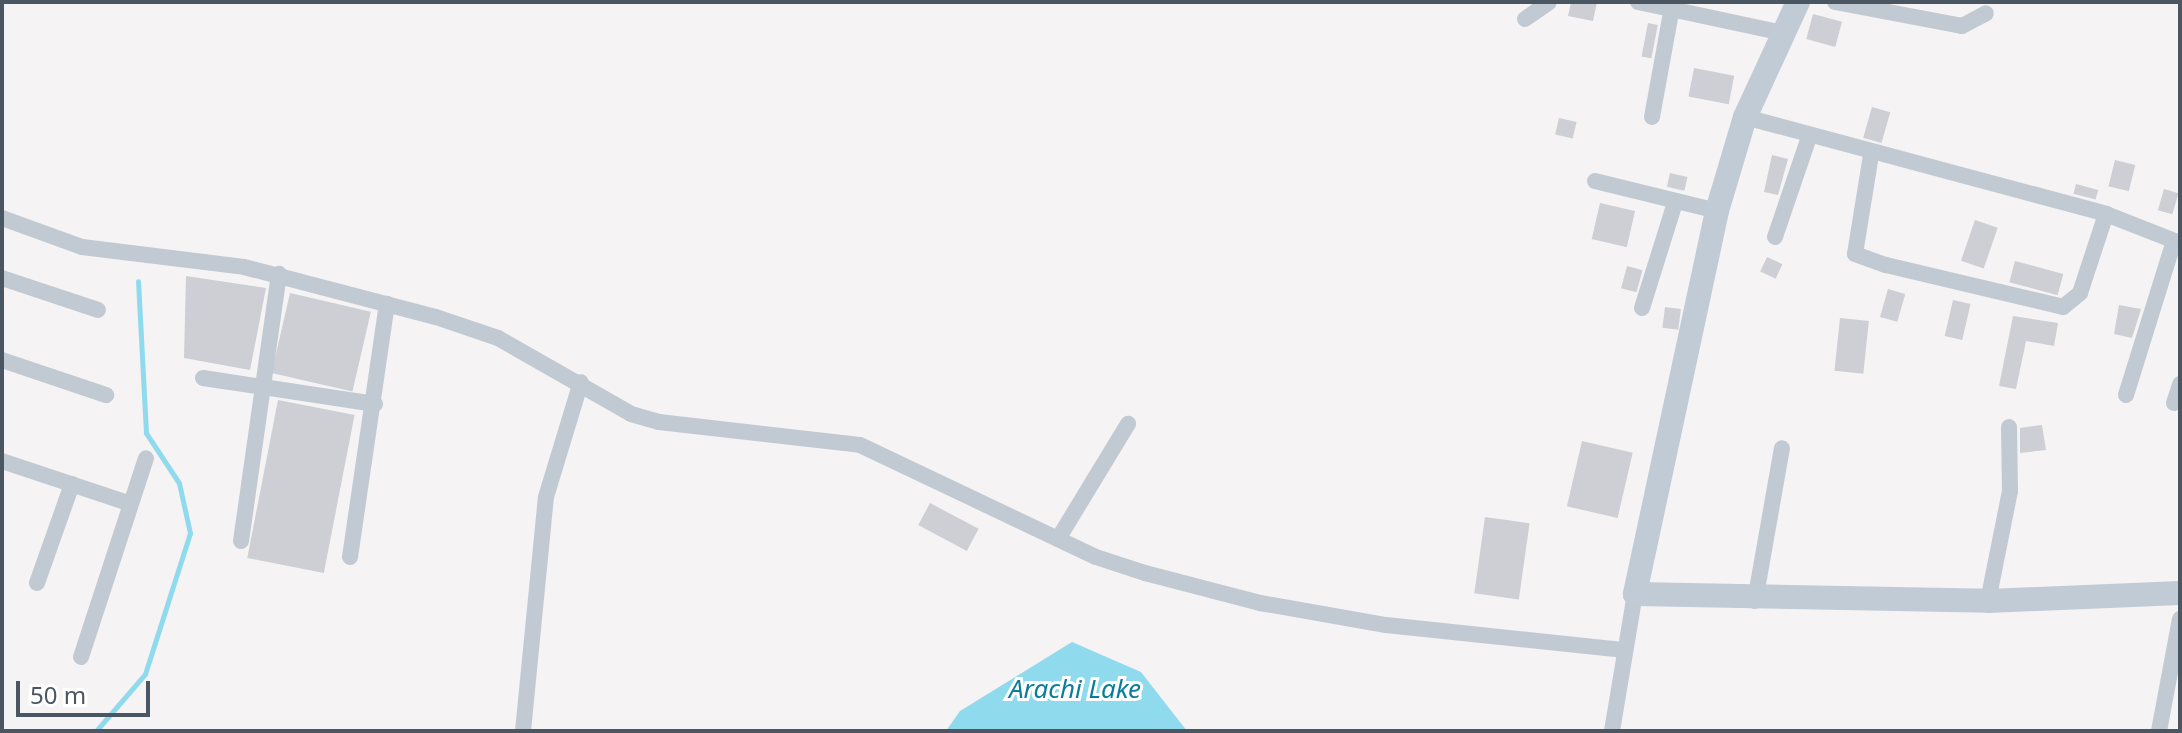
<!DOCTYPE html>
<html>
<head>
<meta charset="utf-8">
<style>
  body { margin:0 }
  #map { position:relative; width:2182px; height:733px; overflow:hidden; background:#f5f3f3; font-family:"Noto Sans",sans-serif }
  div>[style] { position:absolute }
  .water>* { inset:0; background:#90daee }
  .stream>* { height:5px; margin:-2.5px; padding:0 2.5px; transform-origin:2.5px; border-radius:2.5px; background:#90daee }
  .building>* { inset:0; background:#cdcfd5; transform-origin:0 0 }
  .street>* { height:16px; margin:-8px; padding:0 8px; transform-origin:8px; border-radius:8px; background:#c1cad2 }
  .secondary>* { height:24px; margin:-12px; padding:0 12px; transform-origin:12px; border-radius:12px; background:#c1cbd6 }
  span { translate:-50% -50%; white-space:nowrap; text-align:center; line-height:1.15; -webkit-text-stroke:6px #fff; paint-order:stroke }
  .water-label { font-size:26px; color:#0c7c9b; font-style:italic }
  .frame { position:absolute; inset:0; border:4px solid #4a5661; pointer-events:none }
  .scale { position:absolute; left:16px; top:681px; width:134px; height:36px; box-sizing:border-box; border:4px solid #4a5661; border-top:0; padding-left:10px; font-size:24px; line-height:28px; white-space:nowrap; color:#4a5661; -webkit-text-stroke:6px #fff; paint-order:stroke }
</style>
</head>
<body>
<div id="map">
  <div class="water">
    <div style="clip-path:polygon(1072px 642px,1141px 672px,1187px 731px,946px 731px,960px 711px)"></div>
  </div>
  <div class="stream">
    <div style="left:96px;top:731px;width:75px;rotate:-49.3deg"></div>
    <div style="left:145px;top:674px;width:148px;rotate:-72.3deg"></div>
    <div style="left:190px;top:533px;width:51px;rotate:-102.4deg"></div>
    <div style="left:179px;top:483px;width:60px;rotate:-123.4deg"></div>
    <div style="left:146px;top:433px;width:152px;rotate:-93deg"></div>
  </div>
  <div class="building">
    <div style="clip-path:polygon(1571px 2px,1597px 2px,1593px 21px,1568px 16px)"></div>
    <div style="left:1813px;top:14px;width:30px;height:26px;rotate:15deg"></div>
    <div style="left:1648px;top:23px;width:10px;height:34px;rotate:11deg"></div>
    <div style="left:1694px;top:68px;width:41px;height:29px;rotate:11deg"></div>
    <div style="left:1872px;top:107px;width:19px;height:32px;rotate:16deg"></div>
    <div style="left:1559px;top:118px;width:18px;height:17px;rotate:13deg"></div>
    <div style="clip-path:polygon(1772px 155px,1788px 159px,1778px 195px,1764px 192px)"></div>
    <div style="left:2115px;top:160px;width:21px;height:27px;rotate:14deg"></div>
    <div style="left:1670px;top:173px;width:18px;height:14px;rotate:13deg"></div>
    <div style="left:2076px;top:184px;width:23px;height:10px;rotate:15deg"></div>
    <div style="left:2164px;top:189px;width:15px;height:22px;rotate:16deg"></div>
    <div style="left:1600px;top:203px;width:36px;height:37px;rotate:13deg"></div>
    <div style="left:1975px;top:220px;width:24px;height:43px;rotate:19deg"></div>
    <div style="left:1767px;top:257px;width:17px;height:16px;rotate:25deg"></div>
    <div style="left:2015px;top:261px;width:50px;height:22px;rotate:15deg"></div>
    <div style="left:1627px;top:266px;width:16px;height:23px;rotate:15deg"></div>
    <div style="clip-path:polygon(186px 276px,266px 288px,250px 370px,184px 358px)"></div>
    <div style="left:1888px;top:289px;width:18px;height:29px;rotate:16deg"></div>
    <div style="left:290px;top:293px;width:83px;height:82px;rotate:13deg"></div>
    <div style="left:1953px;top:300px;width:18px;height:37px;rotate:13deg"></div>
    <div style="clip-path:polygon(2119px 305px,2141px 309px,2132px 338px,2114px 334px)"></div>
    <div style="left:1665px;top:307px;width:16px;height:21px;rotate:7deg"></div>
    <div style="clip-path:polygon(2013px 316px,2058px 323px,2054px 346px,2026px 341px,2016px 389px,1999px 386px)"></div>
    <div style="left:1840px;top:318px;width:29px;height:53px;rotate:6deg"></div>
    <div style="left:278px;top:400px;width:78px;height:161px;rotate:11deg"></div>
    <div style="clip-path:polygon(2042px 425px,2046px 450px,2020px 453px,2020px 428px)"></div>
    <div style="left:1582px;top:441px;width:52px;height:67px;rotate:13deg"></div>
    <div style="left:930px;top:503px;width:55px;height:25px;rotate:28deg"></div>
    <div style="left:1485px;top:517px;width:45px;height:77px;rotate:8deg"></div>
  </div>
  <div class="street">
    <div style="left:1638px;top:2px;width:147px;rotate:12.1deg"></div>
    <div style="left:1835px;top:2px;width:129px;rotate:10.7deg"></div>
    <div style="left:1962px;top:26px;width:27px;rotate:-28deg"></div>
    <div style="left:1525px;top:19px;width:29px;rotate:-35deg"></div>
    <div style="left:1652px;top:117px;width:117px;rotate:-79.7deg"></div>
    <div style="left:1745px;top:117px;width:374px;rotate:15deg"></div>
    <div style="left:2106px;top:214px;width:79px;rotate:21.4deg"></div>
    <div style="left:1871px;top:155px;width:100px;rotate:99.2deg"></div>
    <div style="left:1855px;top:254px;width:33px;rotate:20deg"></div>
    <div style="left:1886px;top:265px;width:182px;rotate:13.3deg"></div>
    <div style="left:2063px;top:307px;width:22px;rotate:-39deg"></div>
    <div style="left:2080px;top:293px;width:83px;rotate:-71.8deg"></div>
    <div style="left:1595px;top:181px;width:126px;rotate:13.8deg"></div>
    <div style="left:2px;top:218px;width:85px;rotate:19.9deg"></div>
    <div style="left:82px;top:247px;width:163px;rotate:7deg"></div>
    <div style="left:244px;top:267px;width:198px;rotate:14.6deg"></div>
    <div style="left:436px;top:317px;width:65px;rotate:18.7deg"></div>
    <div style="left:498px;top:338px;width:153px;rotate:29.7deg"></div>
    <div style="left:631px;top:414px;width:29px;rotate:16deg"></div>
    <div style="left:659px;top:422px;width:202px;rotate:6.5deg"></div>
    <div style="left:860px;top:445px;width:261px;rotate:25.4deg"></div>
    <div style="left:1096px;top:557px;width:52px;rotate:18.1deg"></div>
    <div style="left:1145px;top:573px;width:119px;rotate:14.6deg"></div>
    <div style="left:1260px;top:603px;width:128px;rotate:9.9deg"></div>
    <div style="left:1386px;top:625px;width:240px;rotate:6deg"></div>
    <div style="left:1775px;top:237px;width:106px;rotate:-71.2deg"></div>
    <div style="left:2px;top:278px;width:101px;rotate:18.4deg"></div>
    <div style="left:1642px;top:308px;width:107px;rotate:-72.6deg"></div>
    <div style="left:2px;top:360px;width:110px;rotate:18.6deg"></div>
    <div style="left:203px;top:378px;width:174px;rotate:8.6deg"></div>
    <div style="left:2126px;top:395px;width:161px;rotate:-72.7deg"></div>
    <div style="left:2174px;top:403px;width:20px;rotate:-72deg"></div>
    <div style="left:2px;top:461px;width:133px;rotate:18.4deg"></div>
    <div style="left:1058px;top:539px;width:135px;rotate:-58.7deg"></div>
    <div style="left:241px;top:541px;width:270px;rotate:-81.9deg"></div>
    <div style="left:350px;top:557px;width:256px;rotate:-81.7deg"></div>
    <div style="left:37px;top:583px;width:105px;rotate:-70.5deg"></div>
    <div style="left:1755px;top:601px;width:155px;rotate:-80deg"></div>
    <div style="left:1988px;top:601px;width:112px;rotate:-78.7deg"></div>
    <div style="left:2010px;top:491px;width:64px;rotate:-90.9deg"></div>
    <div style="left:81px;top:657px;width:209px;rotate:-71.9deg"></div>
    <div style="left:523px;top:731px;width:235px;rotate:-84.4deg"></div>
    <div style="left:546px;top:497px;width:120px;rotate:-73.1deg"></div>
    <div style="left:1612px;top:731px;width:139px;rotate:-80.5deg"></div>
    <div style="left:2159px;top:731px;width:114px;rotate:-79.4deg"></div>
  </div>
  <div class="secondary">
    <div style="left:1798px;top:2px;width:127px;rotate:114.7deg"></div>
    <div style="left:1745px;top:117px;width:98px;rotate:106.6deg"></div>
    <div style="left:1717px;top:211px;width:392px;rotate:102.1deg"></div>
    <div style="left:1635px;top:594px;width:353px;rotate:1.1deg"></div>
    <div style="left:1988px;top:601px;width:192px;rotate:-2.4deg"></div>
  </div>
  <div class="water-label">
    <span style="left:1075px;top:689px">Arachi Lake</span>
  </div>
  <div class="frame"></div>
  <div class="scale">50 m</div>
</div>
</body>
</html>
